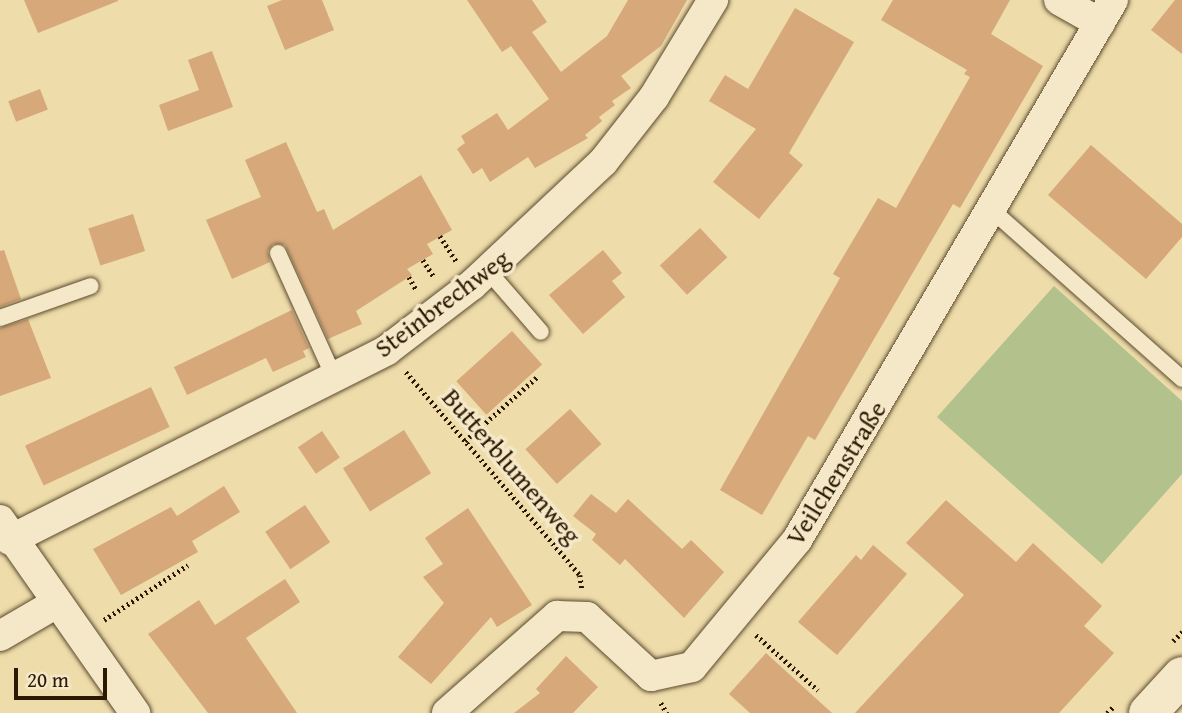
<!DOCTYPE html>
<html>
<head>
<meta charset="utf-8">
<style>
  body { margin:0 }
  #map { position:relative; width:1182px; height:713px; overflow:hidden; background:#eedcaa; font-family:"Gentium Book Plus",serif }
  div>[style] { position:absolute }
  .green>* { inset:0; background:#b3c28d }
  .building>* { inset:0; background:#d7a87a; transform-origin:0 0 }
  .path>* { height:4.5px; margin-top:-2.25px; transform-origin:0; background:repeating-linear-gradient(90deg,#2c1904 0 2px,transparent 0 5.5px) }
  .roads { filter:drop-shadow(0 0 2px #5c4a2e) drop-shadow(0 0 2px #5c4a2e) }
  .lane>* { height:16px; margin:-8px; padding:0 8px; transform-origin:8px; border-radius:8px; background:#f4e8c8 }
  .street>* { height:30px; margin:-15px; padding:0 15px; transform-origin:15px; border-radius:15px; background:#f4e8c8 }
  .secondary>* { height:38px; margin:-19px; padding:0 19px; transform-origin:19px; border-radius:19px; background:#f4e8c8 }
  span { translate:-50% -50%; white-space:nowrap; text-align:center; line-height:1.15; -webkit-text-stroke:7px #f4e8c8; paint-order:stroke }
  .street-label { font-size:26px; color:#2c1904 }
  .scale { position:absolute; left:14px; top:668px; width:93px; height:32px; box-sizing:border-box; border:4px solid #2c1904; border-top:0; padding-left:9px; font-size:21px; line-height:24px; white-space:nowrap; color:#2c1904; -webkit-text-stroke:5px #f4e8c8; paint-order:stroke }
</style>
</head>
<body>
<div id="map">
  <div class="green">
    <div style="clip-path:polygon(1054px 286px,1182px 401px,1182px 474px,1102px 564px,937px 417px)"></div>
  </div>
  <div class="building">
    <div style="clip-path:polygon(24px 0,118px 0,118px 1px,38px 33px)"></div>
    <div style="clip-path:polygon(282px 0,322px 0,334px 30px,285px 50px,267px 6px)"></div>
    <div style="clip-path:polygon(467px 0,532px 0,547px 22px,532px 32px,561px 72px,607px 36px,628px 0,687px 0,661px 46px,621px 76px,631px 88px,612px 101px,615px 105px,599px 117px,602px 121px,585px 135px,588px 138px,535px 168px,528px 157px,490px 182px,482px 168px,473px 174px,457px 149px,465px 143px,461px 136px,497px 113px,508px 130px,549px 99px,511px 46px,502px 52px)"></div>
    <div style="clip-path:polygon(893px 0,1010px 0,991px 34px,1043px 66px,960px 208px,953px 204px,815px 440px,808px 436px,762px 515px,720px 490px,840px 278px,833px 274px,878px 198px,896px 208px,970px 77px,964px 74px,967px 70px,881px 20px)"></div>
    <div style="clip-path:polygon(1175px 0,1182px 0,1182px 54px,1151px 30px)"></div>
    <div style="clip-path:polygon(795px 8px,854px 42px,789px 153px,803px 165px,759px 219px,713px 182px,756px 129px,709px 101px,725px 75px,748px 89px)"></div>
    <div style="clip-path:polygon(212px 51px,233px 107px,168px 131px,159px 105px,199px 90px,188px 60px)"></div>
    <div style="left:40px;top:89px;width:22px;height:34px;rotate:69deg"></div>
    <div style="clip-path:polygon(286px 142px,317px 212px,324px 209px,333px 230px,421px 175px,452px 230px,427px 244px,433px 254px,407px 269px,412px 275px,356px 311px,362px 324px,328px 339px,285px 245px,273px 244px,268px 251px,270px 262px,232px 279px,206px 220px,261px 197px,245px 160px)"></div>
    <div style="clip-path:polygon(1091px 145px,1182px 224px,1182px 237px,1146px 279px,1048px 195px)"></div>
    <div style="left:133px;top:214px;width:39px;height:47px;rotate:72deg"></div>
    <div style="left:700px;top:228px;width:40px;height:55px;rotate:47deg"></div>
    <div style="clip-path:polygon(4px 250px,21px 299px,0 307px,0 251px)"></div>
    <div style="clip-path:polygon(603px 250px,622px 273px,612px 281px,625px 297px,583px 334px,549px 295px)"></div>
    <div style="clip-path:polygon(292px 310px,309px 348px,303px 351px,306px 357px,273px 372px,266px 358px,187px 395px,174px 367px)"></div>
    <div style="clip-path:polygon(28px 319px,51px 378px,0 396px,0 328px)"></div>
    <div style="left:512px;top:331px;width:45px;height:75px;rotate:48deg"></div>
    <div style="left:151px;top:387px;width:44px;height:139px;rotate:65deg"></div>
    <div style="left:570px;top:409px;width:47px;height:60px;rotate:48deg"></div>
    <div style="left:404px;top:430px;width:51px;height:72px;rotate:58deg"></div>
    <div style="left:322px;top:431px;width:32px;height:29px;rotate:56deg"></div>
    <div style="clip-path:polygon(224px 486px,240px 512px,192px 541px,198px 552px,121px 595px,93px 549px,171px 507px,177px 516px)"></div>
    <div style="clip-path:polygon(591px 494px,616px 513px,628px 499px,682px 549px,691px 540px,724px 572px,684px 618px,625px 559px,620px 565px,592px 540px,596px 534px,573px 516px)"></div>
    <div style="clip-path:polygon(946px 500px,1016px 562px,1033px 543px,1102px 606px,1084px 626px,1114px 653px,1059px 713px,855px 713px,964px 595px,906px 543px)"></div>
    <div style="left:305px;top:505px;width:45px;height:48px;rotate:56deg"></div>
    <div style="clip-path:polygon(468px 508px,532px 605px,497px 627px,491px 617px,431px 684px,398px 657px,444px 603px,423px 577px,443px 564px,425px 538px)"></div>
    <div style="clip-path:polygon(873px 545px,907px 574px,837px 655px,798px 622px,856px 555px,861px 560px)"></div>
    <div style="clip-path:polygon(285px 579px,300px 602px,246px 638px,297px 713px,208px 713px,148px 634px,199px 600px,215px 625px)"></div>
    <div style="clip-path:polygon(766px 653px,832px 713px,750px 713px,729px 694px)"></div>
    <div style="clip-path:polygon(566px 656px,598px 687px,573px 713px,514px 713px,540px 693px,536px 689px)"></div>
  </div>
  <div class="path">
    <div style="left:440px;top:236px;width:30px;rotate:57deg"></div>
    <div style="left:423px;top:260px;width:20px;rotate:57deg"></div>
    <div style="left:409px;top:277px;width:16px;rotate:60deg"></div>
    <div style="left:406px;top:372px;width:267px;rotate:49.4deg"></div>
    <div style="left:580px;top:575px;width:14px;rotate:82deg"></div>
    <div style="left:465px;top:441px;width:96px;rotate:-41.6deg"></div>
    <div style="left:104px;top:620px;width:100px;rotate:-33.2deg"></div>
    <div style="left:756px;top:635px;width:83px;rotate:41.6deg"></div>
    <div style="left:1173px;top:641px;width:13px;rotate:-45deg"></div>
    <div style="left:661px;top:703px;width:12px;rotate:59deg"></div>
    <div style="left:1107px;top:713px;width:11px;rotate:-45deg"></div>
  </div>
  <div class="roads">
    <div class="lane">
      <div style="left:993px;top:211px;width:253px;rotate:41.6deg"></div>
      <div style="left:278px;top:253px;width:136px;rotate:65.7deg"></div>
      <div style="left:489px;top:272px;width:79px;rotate:49.1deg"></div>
      <div style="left:0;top:318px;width:96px;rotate:-19.4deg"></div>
    </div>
    <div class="street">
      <div style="left:1059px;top:0;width:47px;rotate:29.3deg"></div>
      <div style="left:0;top:520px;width:236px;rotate:55deg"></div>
      <div style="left:10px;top:540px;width:422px;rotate:-26.7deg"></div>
      <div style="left:387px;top:350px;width:107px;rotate:-37.4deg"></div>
      <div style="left:472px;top:285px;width:180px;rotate:-43.2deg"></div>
      <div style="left:603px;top:162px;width:83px;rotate:-51.9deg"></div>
      <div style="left:654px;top:97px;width:114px;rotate:-58.7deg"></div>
      <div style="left:0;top:636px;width:64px;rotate:-30.2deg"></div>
      <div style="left:447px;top:713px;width:147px;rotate:-41.4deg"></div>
      <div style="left:557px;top:616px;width:30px;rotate:2deg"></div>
      <div style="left:587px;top:617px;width:87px;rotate:42.7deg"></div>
      <div style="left:651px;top:676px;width:42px;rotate:-12.4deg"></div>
      <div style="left:692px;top:667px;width:165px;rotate:-50.4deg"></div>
      <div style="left:797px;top:540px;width:626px;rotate:-59.66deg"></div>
    </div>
    <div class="secondary">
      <div style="left:1148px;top:713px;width:50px;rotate:-47.4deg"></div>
    </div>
  </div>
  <div class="street-label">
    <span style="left:442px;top:303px;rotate:-37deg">Steinbrechweg</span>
    <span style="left:512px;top:466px;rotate:49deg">Butterblumenweg</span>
    <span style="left:836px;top:473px;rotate:-58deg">Veilchenstraße</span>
  </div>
  <div class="scale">20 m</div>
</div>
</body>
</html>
